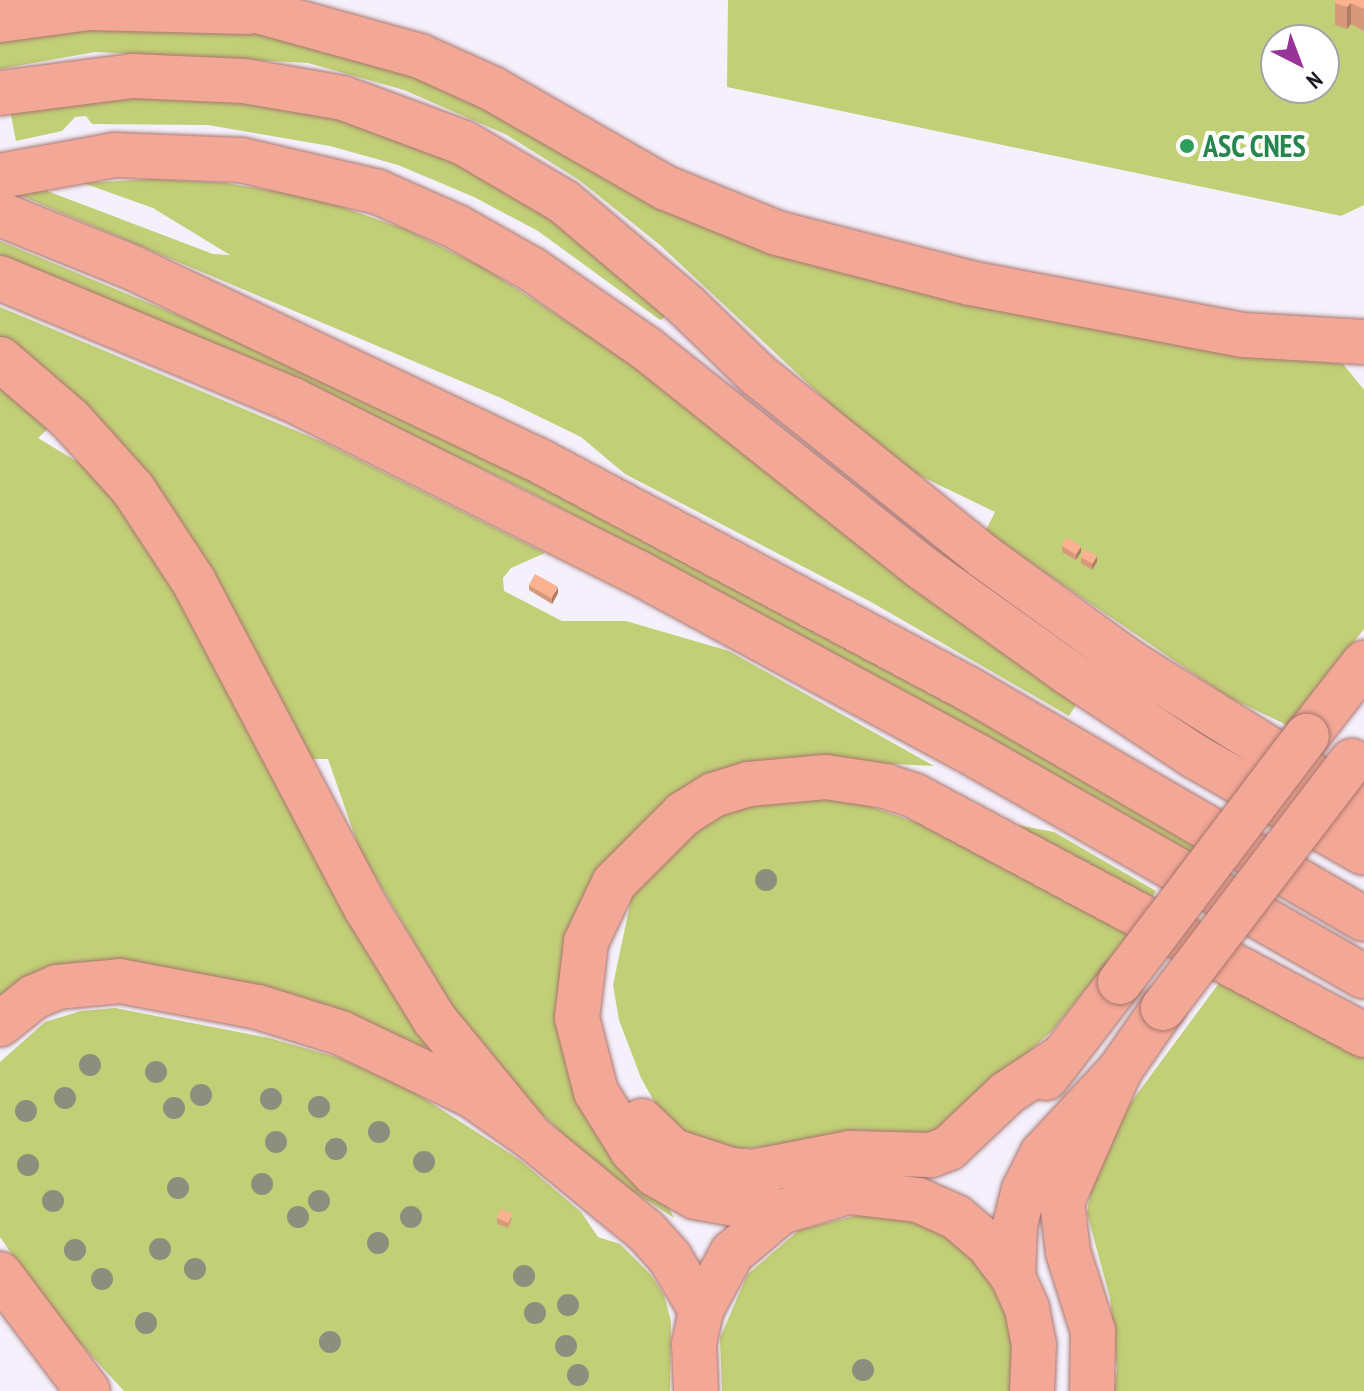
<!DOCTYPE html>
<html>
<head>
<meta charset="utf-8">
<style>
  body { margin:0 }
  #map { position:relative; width:1364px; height:1391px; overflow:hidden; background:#f4f0fc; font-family:"PT Sans Narrow",sans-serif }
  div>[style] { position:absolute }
  .green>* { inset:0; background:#c1cf77 }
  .roads { filter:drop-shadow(0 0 2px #a7756d) drop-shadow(0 0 2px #a7756d) }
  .highway>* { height:44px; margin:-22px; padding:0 22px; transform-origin:22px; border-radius:22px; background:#f3a796 }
  .bridges { filter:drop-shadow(0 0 2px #a7756d) drop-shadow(0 0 2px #a7756d) }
  .highway-bridge>* { height:44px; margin:-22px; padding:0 22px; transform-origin:22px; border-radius:22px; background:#f3a796 }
  .trees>* { width:22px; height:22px; margin:-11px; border-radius:50%; background:#8d8f7e }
  .wall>* { inset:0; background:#d7997c }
  .shaded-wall>* { inset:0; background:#af7d65 }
  .building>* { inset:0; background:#fab290; transform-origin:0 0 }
  .dots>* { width:22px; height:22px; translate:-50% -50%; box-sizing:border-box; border:4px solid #fff; border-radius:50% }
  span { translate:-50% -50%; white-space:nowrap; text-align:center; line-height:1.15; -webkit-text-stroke:8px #fff; paint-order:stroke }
  .leisure-label { font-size:30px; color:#27864d; font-weight:700 }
  .left { translate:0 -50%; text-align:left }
  .north { position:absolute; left:1260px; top:24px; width:80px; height:80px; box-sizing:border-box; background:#fff; border:2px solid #a4a2a7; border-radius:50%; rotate:138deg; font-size:22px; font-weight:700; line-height:32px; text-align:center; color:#1b1722 }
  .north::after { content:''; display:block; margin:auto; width:28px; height:36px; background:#983398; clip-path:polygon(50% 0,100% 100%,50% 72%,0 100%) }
</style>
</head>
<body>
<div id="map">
  <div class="green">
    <div style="clip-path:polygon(evenodd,728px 0,1364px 0,1364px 205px,1341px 216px,727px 87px,728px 0,1276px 40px,1324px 40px,1324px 88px,1276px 88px,1276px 40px)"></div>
    <div style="clip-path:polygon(76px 26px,244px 29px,471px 92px,670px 211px,797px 261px,1284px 358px,1343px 364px,1364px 390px,1364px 629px,1289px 726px,1228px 697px,985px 532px,995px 512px,908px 470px,863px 435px,660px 245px,579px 180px,507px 135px,404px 90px,308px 63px,95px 52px,0 69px,0 38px)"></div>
    <div style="clip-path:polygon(160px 89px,369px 124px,527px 196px,666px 310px,664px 318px,660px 320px,538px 231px,474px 197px,398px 165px,330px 146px,208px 125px,92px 124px,86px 116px,75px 117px,62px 131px,16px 141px,9px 105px)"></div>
    <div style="clip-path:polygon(153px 179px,226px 183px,316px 198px,405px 229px,481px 266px,632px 363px,1076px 705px,1069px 716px,871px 602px,625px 474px,581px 437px,501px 398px,19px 195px,42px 189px,213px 254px,230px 255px,153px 208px,83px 183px)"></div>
    <div style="clip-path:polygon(0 241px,291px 362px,651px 539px,1201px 841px,1189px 857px,668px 564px,520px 487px,293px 379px,0 255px)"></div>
    <div style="clip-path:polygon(0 307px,323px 442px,545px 553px,511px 568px,503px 578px,504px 591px,562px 621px,626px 621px,729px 651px,934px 766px,871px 763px,703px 780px,565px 994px,674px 1218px,609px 1176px,569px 1140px,531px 1104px,456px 1013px,360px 851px,328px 759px,311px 759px,205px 563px,0 338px)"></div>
    <div style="clip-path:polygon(0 377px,54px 423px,38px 438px,94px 472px,122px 498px,430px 1045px,420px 1048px,310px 1004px,0 999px)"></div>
    <div style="clip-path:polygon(835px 794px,970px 841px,1135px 928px,1052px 1031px,936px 1136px,856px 1130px,783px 1146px,732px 1149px,691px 1140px,665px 1121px,641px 1078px,619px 1020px,613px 985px,634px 885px,710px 816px,771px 795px)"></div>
    <div style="clip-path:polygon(1017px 825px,1054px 832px,1156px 891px,1148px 903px)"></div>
    <div style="clip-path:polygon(1222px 979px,1364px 1057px,1364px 1391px,1114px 1391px,1117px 1369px,1110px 1298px,1087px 1213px,1094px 1169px,1109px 1132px)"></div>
    <div style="clip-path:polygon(115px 1008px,269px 1038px,340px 1058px,411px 1090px,520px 1160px,581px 1212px,598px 1237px,620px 1244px,651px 1275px,664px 1295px,671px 1321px,670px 1391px,124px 1391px,51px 1312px,0 1237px,0 1062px,45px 1022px,81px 1011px)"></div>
    <div style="clip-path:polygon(866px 1213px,900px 1217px,933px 1229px,961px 1247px,985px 1272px,1003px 1302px,1013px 1335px,1012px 1391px,722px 1391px,720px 1338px,747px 1275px,799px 1230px)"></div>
  </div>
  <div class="roads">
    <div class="highway">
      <div style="left:218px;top:0;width:210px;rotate:15.5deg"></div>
      <div style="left:420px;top:56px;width:80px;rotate:24.3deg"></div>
      <div style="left:493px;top:89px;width:199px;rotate:29.8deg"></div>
      <div style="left:666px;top:188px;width:120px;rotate:22.1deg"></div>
      <div style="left:777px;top:233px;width:199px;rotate:14.5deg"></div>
      <div style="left:970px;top:283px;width:278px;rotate:10.8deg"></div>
      <div style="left:1243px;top:335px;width:121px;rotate:3.3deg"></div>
      <div style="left:0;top:20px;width:90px;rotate:-7.7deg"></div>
      <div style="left:89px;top:8px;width:160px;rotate:1.4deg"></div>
      <div style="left:0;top:93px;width:134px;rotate:-7.3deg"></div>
      <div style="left:133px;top:76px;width:111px;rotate:2.6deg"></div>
      <div style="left:244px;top:81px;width:100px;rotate:9.7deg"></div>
      <div style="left:343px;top:98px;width:129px;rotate:20.4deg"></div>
      <div style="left:464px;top:143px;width:116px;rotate:30.5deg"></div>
      <div style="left:564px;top:202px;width:161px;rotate:40.2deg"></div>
      <div style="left:687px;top:306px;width:99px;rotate:44.2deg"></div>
      <div style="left:758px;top:375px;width:289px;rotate:38.8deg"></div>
      <div style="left:983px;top:556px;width:179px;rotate:35.9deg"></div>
      <div style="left:1128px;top:661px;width:278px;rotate:31.9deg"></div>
      <div style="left:0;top:176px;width:116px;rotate:-10.4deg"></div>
      <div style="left:114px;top:155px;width:127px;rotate:2.3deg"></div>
      <div style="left:241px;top:160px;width:141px;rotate:13.1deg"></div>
      <div style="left:378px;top:192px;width:86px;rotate:23.9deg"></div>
      <div style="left:457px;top:227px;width:87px;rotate:29.5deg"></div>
      <div style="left:533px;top:270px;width:139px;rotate:34.7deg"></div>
      <div style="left:647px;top:349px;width:350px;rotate:38.5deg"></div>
      <div style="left:921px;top:567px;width:182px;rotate:35.6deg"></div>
      <div style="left:1069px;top:673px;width:152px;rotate:33.5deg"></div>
      <div style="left:1196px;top:757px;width:193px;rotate:29.7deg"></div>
      <div style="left:0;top:214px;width:141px;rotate:22deg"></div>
      <div style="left:131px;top:267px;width:448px;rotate:25.4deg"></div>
      <div style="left:536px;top:459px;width:488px;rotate:28deg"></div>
      <div style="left:967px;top:688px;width:459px;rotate:30.2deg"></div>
      <div style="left:0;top:278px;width:317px;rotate:22.6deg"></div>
      <div style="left:293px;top:400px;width:385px;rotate:26.6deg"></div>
      <div style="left:637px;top:572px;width:389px;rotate:28.4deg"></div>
      <div style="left:979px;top:757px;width:443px;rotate:29.7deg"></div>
      <div style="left:0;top:359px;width:92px;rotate:40.6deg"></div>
      <div style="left:70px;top:419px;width:94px;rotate:48deg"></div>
      <div style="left:133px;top:489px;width:111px;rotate:56.7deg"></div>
      <div style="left:194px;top:582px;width:369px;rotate:62.2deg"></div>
      <div style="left:366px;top:908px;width:132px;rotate:58.4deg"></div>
      <div style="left:435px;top:1020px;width:151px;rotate:50.6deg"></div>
      <div style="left:1307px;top:736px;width:93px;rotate:-52deg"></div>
      <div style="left:0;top:1024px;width:43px;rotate:-38.5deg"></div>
      <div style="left:34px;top:997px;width:25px;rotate:-23deg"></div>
      <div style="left:57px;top:987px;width:63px;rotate:-5.4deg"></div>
      <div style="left:120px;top:981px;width:140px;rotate:10.7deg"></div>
      <div style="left:258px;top:1007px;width:87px;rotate:17.4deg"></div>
      <div style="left:341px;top:1033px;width:146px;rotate:25.5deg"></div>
      <div style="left:473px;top:1096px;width:71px;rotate:35.3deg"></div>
      <div style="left:531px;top:1137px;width:149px;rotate:39.3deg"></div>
      <div style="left:646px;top:1231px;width:36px;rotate:48deg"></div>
      <div style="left:670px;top:1258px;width:61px;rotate:59.2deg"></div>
      <div style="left:1046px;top:1078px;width:121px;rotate:-52.4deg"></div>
      <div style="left:642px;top:1121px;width:43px;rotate:44.1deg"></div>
      <div style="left:673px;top:1151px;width:61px;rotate:18.1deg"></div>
      <div style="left:731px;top:1170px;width:21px;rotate:5deg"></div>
      <div style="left:752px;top:1172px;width:100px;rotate:-11deg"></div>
      <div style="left:850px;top:1153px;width:81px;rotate:1.4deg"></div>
      <div style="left:931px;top:1155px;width:19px;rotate:-21deg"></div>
      <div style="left:949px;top:1148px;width:80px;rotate:-43.5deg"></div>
      <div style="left:1007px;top:1093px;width:67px;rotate:-33.5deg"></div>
      <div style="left:781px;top:1212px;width:87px;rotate:-170.1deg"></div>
      <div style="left:695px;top:1197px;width:46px;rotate:-150.1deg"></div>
      <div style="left:655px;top:1174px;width:33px;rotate:-134deg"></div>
      <div style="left:632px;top:1150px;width:68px;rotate:-121.8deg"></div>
      <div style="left:596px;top:1092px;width:76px;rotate:-104.4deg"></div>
      <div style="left:577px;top:1018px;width:77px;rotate:-83.2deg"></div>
      <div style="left:586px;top:942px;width:65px;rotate:-64.6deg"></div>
      <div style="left:614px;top:883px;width:98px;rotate:-45deg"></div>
      <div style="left:683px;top:814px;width:36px;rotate:-32deg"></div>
      <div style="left:713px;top:795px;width:38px;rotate:-17deg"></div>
      <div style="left:749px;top:784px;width:77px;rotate:-5.2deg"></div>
      <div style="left:826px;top:777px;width:60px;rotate:8.7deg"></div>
      <div style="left:885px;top:786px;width:32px;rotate:18deg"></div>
      <div style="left:915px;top:796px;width:509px;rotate:28.03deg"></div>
      <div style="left:0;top:1274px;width:146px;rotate:53.1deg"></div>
      <div style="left:1013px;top:1277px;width:52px;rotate:-87.8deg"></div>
      <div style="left:1015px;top:1225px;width:36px;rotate:-76deg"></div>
      <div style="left:1024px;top:1190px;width:40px;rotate:-63.4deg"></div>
      <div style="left:1042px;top:1154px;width:115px;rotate:-47.1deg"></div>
      <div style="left:1120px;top:1070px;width:75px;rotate:-55.3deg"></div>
      <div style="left:696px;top:1391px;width:47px;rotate:-92.4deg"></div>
      <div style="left:694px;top:1344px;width:35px;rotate:-78deg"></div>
      <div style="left:701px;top:1310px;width:65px;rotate:-61.5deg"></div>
      <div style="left:732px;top:1253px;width:64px;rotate:-39.9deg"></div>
      <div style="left:781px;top:1212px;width:70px;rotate:-16.6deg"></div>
      <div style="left:848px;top:1192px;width:70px;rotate:6.5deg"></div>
      <div style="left:918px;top:1200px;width:42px;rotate:24.1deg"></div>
      <div style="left:956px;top:1217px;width:42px;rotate:40.2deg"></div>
      <div style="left:988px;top:1244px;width:41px;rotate:52.9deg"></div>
      <div style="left:1013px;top:1277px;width:35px;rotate:66deg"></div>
      <div style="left:1027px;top:1309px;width:36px;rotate:79deg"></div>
      <div style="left:1034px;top:1344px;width:47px;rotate:92.4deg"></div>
      <div style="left:1092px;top:1391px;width:60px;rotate:-89deg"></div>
      <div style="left:1093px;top:1331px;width:83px;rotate:-107.6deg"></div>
      <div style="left:1068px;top:1252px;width:50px;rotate:-96.8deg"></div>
      <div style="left:1062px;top:1202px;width:144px;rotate:-66.3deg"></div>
    </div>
  </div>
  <div class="bridges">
    <div class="highway-bridge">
      <div style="left:1120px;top:982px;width:309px;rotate:-52.8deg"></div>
      <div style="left:1163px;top:1008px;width:311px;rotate:-52.6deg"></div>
    </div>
  </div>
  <div class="trees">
    <div style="left:766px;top:880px"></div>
    <div style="left:90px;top:1065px"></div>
    <div style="left:156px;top:1072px"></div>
    <div style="left:201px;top:1095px"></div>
    <div style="left:65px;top:1098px"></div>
    <div style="left:271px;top:1099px"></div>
    <div style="left:319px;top:1107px"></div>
    <div style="left:174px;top:1108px"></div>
    <div style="left:26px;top:1111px"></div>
    <div style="left:379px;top:1132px"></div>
    <div style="left:276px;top:1142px"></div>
    <div style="left:336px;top:1149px"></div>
    <div style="left:424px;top:1162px"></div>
    <div style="left:28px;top:1165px"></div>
    <div style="left:262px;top:1184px"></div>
    <div style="left:178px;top:1188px"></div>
    <div style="left:53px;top:1201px"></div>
    <div style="left:319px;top:1201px"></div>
    <div style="left:298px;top:1217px"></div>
    <div style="left:411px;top:1217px"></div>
    <div style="left:378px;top:1243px"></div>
    <div style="left:160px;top:1249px"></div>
    <div style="left:75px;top:1250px"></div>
    <div style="left:195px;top:1269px"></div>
    <div style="left:524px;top:1276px"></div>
    <div style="left:102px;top:1279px"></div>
    <div style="left:568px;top:1305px"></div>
    <div style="left:535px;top:1313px"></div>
    <div style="left:146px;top:1323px"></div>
    <div style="left:330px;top:1342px"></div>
    <div style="left:566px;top:1346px"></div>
    <div style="left:863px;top:1370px"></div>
    <div style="left:578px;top:1375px"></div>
  </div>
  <div class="wall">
    <div style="clip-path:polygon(1364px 0,1364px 31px,1351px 24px,1347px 29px,1335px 25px,1335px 3px)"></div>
    <div style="clip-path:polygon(1062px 546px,1081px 552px,1076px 560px,1062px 552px)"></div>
    <div style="clip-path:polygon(1081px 557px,1097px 562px,1092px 570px,1081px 563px)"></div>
    <div style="clip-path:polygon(529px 585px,558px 593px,552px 604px,529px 590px)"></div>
    <div style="clip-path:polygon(497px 1218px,512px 1218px,508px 1228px,497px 1224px)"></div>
  </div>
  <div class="shaded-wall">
    <div style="clip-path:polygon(1351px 3px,1351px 24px,1347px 29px,1347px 7px)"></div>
    <div style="clip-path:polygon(1081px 546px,1081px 552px,1076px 560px,1076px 554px)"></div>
    <div style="clip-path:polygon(1097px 556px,1097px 562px,1092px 570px,1092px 564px)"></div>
    <div style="clip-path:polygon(558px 587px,558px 593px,552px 604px,552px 598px)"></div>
  </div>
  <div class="building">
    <div style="clip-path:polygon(1336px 0,1364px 0,1364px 9px,1351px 3px,1347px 7px,1335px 3px)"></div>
    <div style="left:1067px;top:537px;width:17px;height:10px;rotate:33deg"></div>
    <div style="left:1085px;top:549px;width:14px;height:9px;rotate:30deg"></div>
    <div style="left:535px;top:574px;width:26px;height:13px;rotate:29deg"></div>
    <div style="clip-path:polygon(500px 1209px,512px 1213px,508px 1223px,497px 1218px)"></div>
  </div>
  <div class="dots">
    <div style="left:1187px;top:146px;background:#2e9e5b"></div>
  </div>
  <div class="leisure-label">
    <span class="left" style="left:1203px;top:146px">ASC CNES</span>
  </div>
  <div class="north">N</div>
</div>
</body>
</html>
